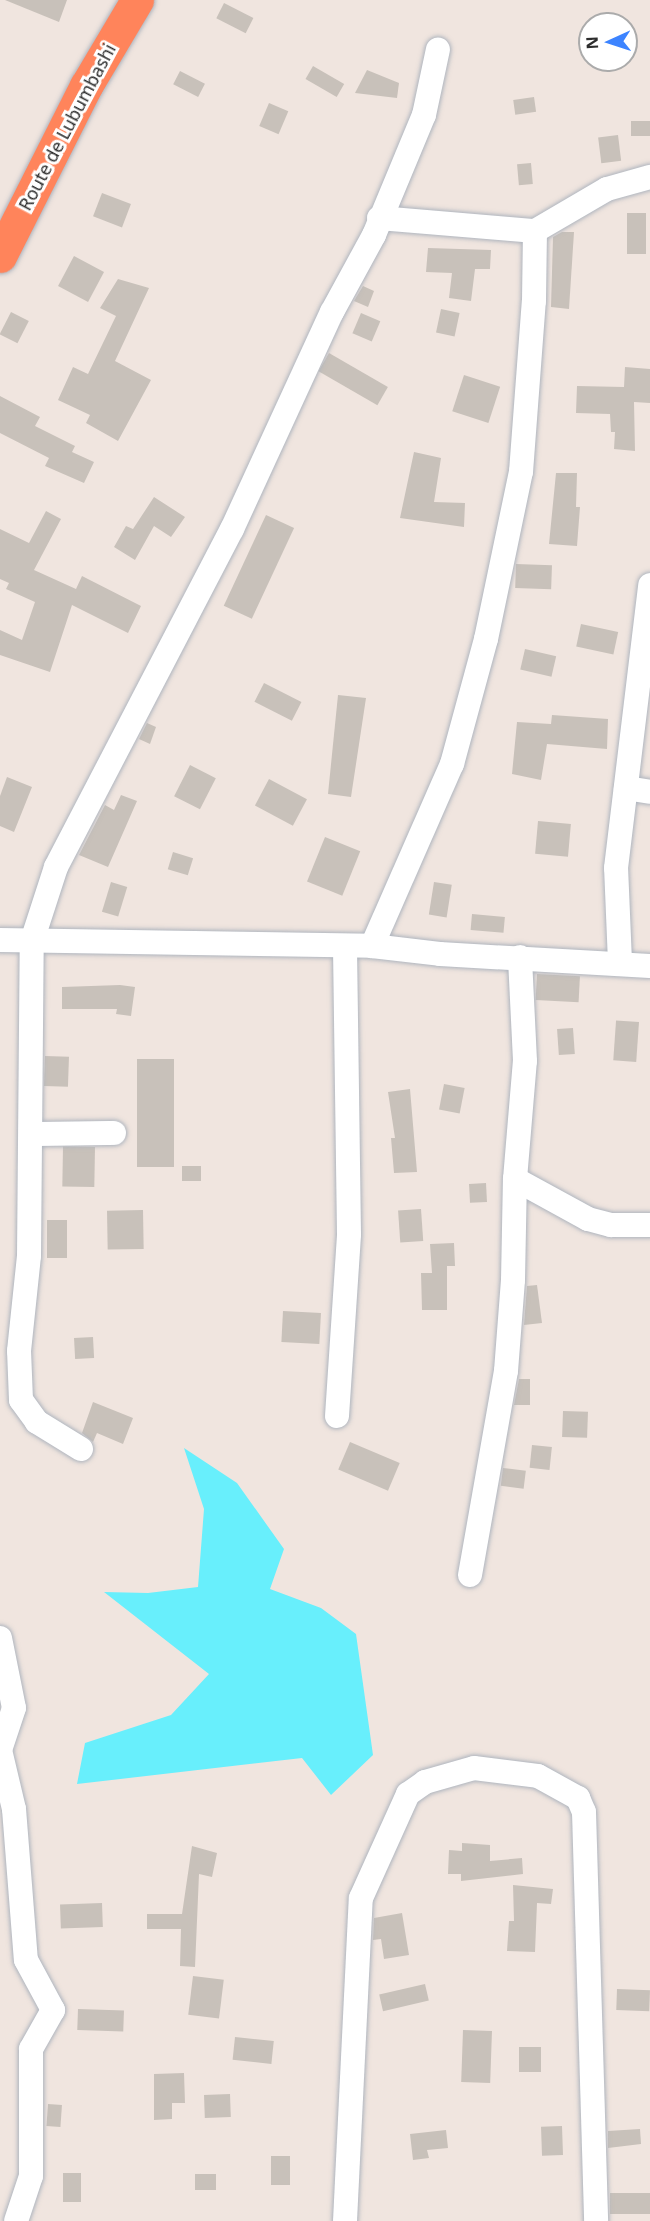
<!DOCTYPE html>
<html>
<head>
<meta charset="utf-8">
<style>
  body { margin:0 }
  #map { position:relative; width:650px; height:2221px; overflow:hidden; background:#f0e5df; font-family:"Noto Sans",sans-serif }
  div>[style] { position:absolute }
  .water>* { inset:0; background:#68effc }
  .building>* { inset:0; background:#c8c1ba; transform-origin:0 0 }
  .roads { filter:drop-shadow(0 0 2px #afb5be) drop-shadow(0 0 2px #afb5be) }
  .minor>* { height:24px; margin:-12px; padding:0 12px; transform-origin:12px; border-radius:12px; background:#fff }
  .highway>* { height:33px; margin:-16.5px; padding:0 16.5px; transform-origin:16.5px; border-radius:16.5px; background:#ff845b }
  span { translate:-50% -50%; white-space:nowrap; text-align:center; line-height:1.15; -webkit-text-stroke:6px #fff; paint-order:stroke }
  .street-label { font-size:18px; color:#2d2d2d }
  .north { position:absolute; left:578px; top:12px; width:60px; height:60px; box-sizing:border-box; background:#fff; border:2px solid #ababab; border-radius:50%; rotate:267deg; font-size:16px; font-weight:700; line-height:24px; text-align:center; color:#2d2d2d }
  .north::after { content:''; display:block; margin:auto; width:21px; height:27px; background:#3d84ff; clip-path:polygon(50% 0,100% 100%,50% 72%,0 100%) }
</style>
</head>
<body>
<div id="map">
  <div class="water">
    <div style="clip-path:polygon(184px 1448px,237px 1483px,284px 1549px,270px 1589px,321px 1608px,356px 1634px,373px 1755px,331px 1795px,302px 1758px,77px 1784px,85px 1743px,171px 1715px,209px 1674px,104px 1592px,148px 1593px,198px 1587px,204px 1509px)"></div>
  </div>
  <div class="building">
    <div style="clip-path:polygon(5px 0,67px 0,59px 22px)"></div>
    <div style="left:224px;top:3px;width:33px;height:17px;rotate:27deg"></div>
    <div style="left:313px;top:66px;width:36px;height:15px;rotate:30deg"></div>
    <div style="clip-path:polygon(367px 70px,399px 83px,397px 98px,355px 93px)"></div>
    <div style="left:180px;top:71px;width:28px;height:15px;rotate:27deg"></div>
    <div style="left:534px;top:97px;width:15px;height:21px;rotate:82deg"></div>
    <div style="left:269px;top:103px;width:21px;height:25px;rotate:23deg"></div>
    <div style="left:650px;top:121px;width:15px;height:19px;rotate:90deg"></div>
    <div style="left:618px;top:135px;width:26px;height:20px;rotate:83deg"></div>
    <div style="left:531px;top:163px;width:21px;height:14px;rotate:85deg"></div>
    <div style="left:102px;top:193px;width:31px;height:25px;rotate:21deg"></div>
    <div style="left:627px;top:213px;width:19px;height:41px"></div>
    <div style="clip-path:polygon(562px 232px,574px 232px,569px 309px,551px 307px,553px 237px)"></div>
    <div style="clip-path:polygon(428px 248px,491px 250px,490px 269px,475px 269px,471px 301px,449px 298px,452px 273px,426px 272px)"></div>
    <div style="left:74px;top:256px;width:34px;height:34px;rotate:28deg"></div>
    <div style="clip-path:polygon(118px 279px,149px 288px,115px 361px,151px 380px,118px 441px,86px 423px,90px 415px,58px 400px,73px 367px,88px 374px,116px 316px,100px 308px)"></div>
    <div style="clip-path:polygon(363px 286px,374px 291px,368px 307px,354px 301px)"></div>
    <div style="left:441px;top:309px;width:19px;height:24px;rotate:12deg"></div>
    <div style="left:11px;top:312px;width:20px;height:25px;rotate:27deg"></div>
    <div style="left:361px;top:313px;width:21px;height:22px;rotate:23deg"></div>
    <div style="left:329px;top:353px;width:68px;height:21px;rotate:30deg"></div>
    <div style="clip-path:polygon(625px 367px,650px 369px,650px 403px,634px 402px,635px 451px,614px 449px,615px 432px,611px 432px,610px 414px,576px 413px,577px 386px,624px 387px)"></div>
    <div style="left:464px;top:375px;width:38px;height:38px;rotate:18deg"></div>
    <div style="clip-path:polygon(0 396px,40px 417px,35px 426px,75px 446px,72px 452px,94px 462px,84px 483px,45px 466px,49px 458px,0 433px)"></div>
    <div style="clip-path:polygon(414px 452px,441px 458px,434px 502px,465px 503px,464px 527px,400px 518px)"></div>
    <div style="clip-path:polygon(556px 473px,577px 473px,576px 507px,580px 507px,577px 546px,549px 544px)"></div>
    <div style="clip-path:polygon(154px 497px,185px 517px,171px 537px,154px 526px,135px 560px,114px 547px,126px 526px,133px 529px)"></div>
    <div style="clip-path:polygon(46px 511px,61px 519px,34px 570px,76px 589px,82px 576px,141px 606px,128px 633px,72px 605px,50px 672px,0 655px,0 630px,22px 640px,35px 602px,6px 589px,9px 583px,0 579px,0 529px,29px 543px)"></div>
    <div style="left:266px;top:515px;width:31px;height:100px;rotate:25deg"></div>
    <div style="left:516px;top:564px;width:36px;height:24px;rotate:2deg"></div>
    <div style="left:581px;top:624px;width:38px;height:23px;rotate:12deg"></div>
    <div style="left:525px;top:649px;width:32px;height:21px;rotate:13deg"></div>
    <div style="left:264px;top:683px;width:42px;height:21px;rotate:27deg"></div>
    <div style="clip-path:polygon(338px 695px,366px 698px,351px 797px,328px 794px)"></div>
    <div style="clip-path:polygon(552px 715px,608px 719px,607px 749px,547px 744px,541px 780px,512px 774px,517px 722px,551px 724px)"></div>
    <div style="clip-path:polygon(147px 723px,156px 727px,150px 744px,139px 739px)"></div>
    <div style="left:190px;top:765px;width:29px;height:35px;rotate:27deg"></div>
    <div style="clip-path:polygon(7px 777px,32px 787px,14px 832px,0 826px,0 796px)"></div>
    <div style="left:269px;top:779px;width:43px;height:30px;rotate:28deg"></div>
    <div style="clip-path:polygon(121px 795px,137px 801px,108px 867px,79px 855px,105px 805px,114px 810px)"></div>
    <div style="left:538px;top:821px;width:33px;height:33px;rotate:5deg"></div>
    <div style="left:325px;top:837px;width:38px;height:48px;rotate:22deg"></div>
    <div style="left:173px;top:852px;width:21px;height:18px;rotate:17deg"></div>
    <div style="left:111px;top:882px;width:17px;height:31px;rotate:17deg"></div>
    <div style="left:434px;top:882px;width:18px;height:33px;rotate:9deg"></div>
    <div style="left:472px;top:914px;width:33px;height:16px;rotate:5deg"></div>
    <div style="left:537px;top:974px;width:43px;height:26px;rotate:3deg"></div>
    <div style="clip-path:polygon(120px 985px,135px 987px,131px 1016px,116px 1014px,117px 1009px,62px 1009px,62px 987px)"></div>
    <div style="left:639px;top:1022px;width:40px;height:23px;rotate:94deg"></div>
    <div style="left:573px;top:1028px;width:26px;height:16px;rotate:86deg"></div>
    <div style="left:45px;top:1056px;width:24px;height:30px;rotate:2deg"></div>
    <div style="left:137px;top:1059px;width:37px;height:108px"></div>
    <div style="left:444px;top:1084px;width:21px;height:26px;rotate:11deg"></div>
    <div style="clip-path:polygon(410px 1089px,417px 1172px,394px 1173px,391px 1138px,395px 1138px,388px 1092px)"></div>
    <div style="left:95px;top:1147px;width:40px;height:32px;rotate:91deg"></div>
    <div style="left:182px;top:1166px;width:19px;height:15px"></div>
    <div style="left:486px;top:1183px;width:19px;height:17px;rotate:87deg"></div>
    <div style="left:421px;top:1209px;width:32px;height:23px;rotate:86deg"></div>
    <div style="left:143px;top:1210px;width:39px;height:36px;rotate:89deg"></div>
    <div style="left:47px;top:1220px;width:20px;height:38px"></div>
    <div style="clip-path:polygon(454px 1243px,455px 1266px,447px 1266px,447px 1310px,422px 1310px,421px 1273px,432px 1273px,430px 1244px)"></div>
    <div style="clip-path:polygon(537px 1285px,542px 1323px,524px 1325px,527px 1286px)"></div>
    <div style="left:283px;top:1311px;width:38px;height:31px;rotate:3deg"></div>
    <div style="left:93px;top:1337px;width:21px;height:19px;rotate:87deg"></div>
    <div style="clip-path:polygon(519px 1379px,530px 1379px,530px 1405px,514px 1405px)"></div>
    <div style="clip-path:polygon(93px 1402px,133px 1418px,123px 1444px,97px 1433px,93px 1442px,82px 1433px)"></div>
    <div style="left:563px;top:1411px;width:25px;height:26px;rotate:2deg"></div>
    <div style="left:350px;top:1442px;width:54px;height:30px;rotate:23deg"></div>
    <div style="left:532px;top:1445px;width:20px;height:23px;rotate:6deg"></div>
    <div style="left:503px;top:1468px;width:23px;height:18px;rotate:7deg"></div>
    <div style="clip-path:polygon(462px 1843px,490px 1845px,490px 1861px,522px 1858px,523px 1874px,461px 1881px,461px 1874px,448px 1874px,449px 1850px,462px 1851px)"></div>
    <div style="clip-path:polygon(192px 1846px,217px 1853px,212px 1877px,199px 1874px,195px 1967px,180px 1966px,181px 1929px,147px 1929px,147px 1914px,182px 1914px)"></div>
    <div style="clip-path:polygon(513px 1885px,553px 1889px,551px 1904px,537px 1903px,535px 1952px,507px 1951px,509px 1921px,514px 1921px)"></div>
    <div style="left:102px;top:1903px;width:24px;height:42px;rotate:88deg"></div>
    <div style="clip-path:polygon(402px 1913px,409px 1955px,384px 1959px,381px 1939px,373px 1940px,374px 1918px)"></div>
    <div style="left:193px;top:1976px;width:31px;height:39px;rotate:7deg"></div>
    <div style="left:425px;top:1984px;width:17px;height:47px;rotate:77deg"></div>
    <div style="left:617px;top:1989px;width:33px;height:21px;rotate:2deg"></div>
    <div style="left:78px;top:2009px;width:46px;height:21px;rotate:2deg"></div>
    <div style="left:463px;top:2030px;width:29px;height:52px;rotate:2deg"></div>
    <div style="left:235px;top:2037px;width:39px;height:23px;rotate:6deg"></div>
    <div style="left:541px;top:2047px;width:25px;height:22px;rotate:90deg"></div>
    <div style="clip-path:polygon(184px 2073px,185px 2103px,172px 2103px,172px 2119px,154px 2120px,154px 2074px)"></div>
    <div style="left:230px;top:2094px;width:23px;height:26px;rotate:88deg"></div>
    <div style="left:48px;top:2104px;width:14px;height:22px;rotate:4deg"></div>
    <div style="left:562px;top:2126px;width:29px;height:21px;rotate:88deg"></div>
    <div style="clip-path:polygon(640px 2129px,641px 2144px,608px 2148px,608px 2131px)"></div>
    <div style="clip-path:polygon(446px 2130px,448px 2148px,427px 2150px,429px 2158px,413px 2160px,410px 2134px)"></div>
    <div style="left:271px;top:2156px;width:19px;height:29px"></div>
    <div style="left:63px;top:2173px;width:18px;height:29px"></div>
    <div style="left:195px;top:2174px;width:21px;height:16px"></div>
    <div style="left:650px;top:2193px;width:21px;height:40px;rotate:90deg"></div>
  </div>
  <div class="roads">
    <div class="minor">
      <div style="left:379px;top:218px;width:157px;rotate:4.8deg"></div>
      <div style="left:535px;top:231px;width:83px;rotate:-30.3deg"></div>
      <div style="left:607px;top:189px;width:45px;rotate:-15.6deg"></div>
      <div style="left:626px;top:788px;width:24px;rotate:9deg"></div>
      <div style="left:0;top:940px;width:372px;rotate:0.9deg"></div>
      <div style="left:372px;top:946px;width:68px;rotate:6.7deg"></div>
      <div style="left:440px;top:954px;width:210px;rotate:3.3deg"></div>
      <div style="left:372px;top:946px;width:199px;rotate:-66.3deg"></div>
      <div style="left:452px;top:764px;width:130px;rotate:-74.8deg"></div>
      <div style="left:486px;top:639px;width:171px;rotate:-78.2deg"></div>
      <div style="left:521px;top:472px;width:171px;rotate:-85.7deg"></div>
      <div style="left:534px;top:301px;width:70px;rotate:-89.2deg"></div>
      <div style="left:620px;top:962px;width:94px;rotate:-92.4deg"></div>
      <div style="left:616px;top:868px;width:285px;rotate:-83.1deg"></div>
      <div style="left:31px;top:1134px;width:83px;rotate:-0.7deg"></div>
      <div style="left:515px;top:1179px;width:83px;rotate:28.7deg"></div>
      <div style="left:588px;top:1219px;width:24px;rotate:15deg"></div>
      <div style="left:611px;top:1225px;width:39px"></div>
      <div style="left:337px;top:1416px;width:182px;rotate:-86.2deg"></div>
      <div style="left:349px;top:1234px;width:288px;rotate:-90.8deg"></div>
      <div style="left:81px;top:1449px;width:52px;rotate:-148.5deg"></div>
      <div style="left:37px;top:1422px;width:27px;rotate:-126deg"></div>
      <div style="left:21px;top:1400px;width:49px;rotate:-92.3deg"></div>
      <div style="left:19px;top:1351px;width:96px;rotate:-84deg"></div>
      <div style="left:29px;top:1256px;width:315px;rotate:-89.5deg"></div>
      <div style="left:32px;top:941px;width:78px;rotate:-72deg"></div>
      <div style="left:56px;top:867px;width:381px;rotate:-62.5deg"></div>
      <div style="left:232px;top:529px;width:239px;rotate:-65.3deg"></div>
      <div style="left:332px;top:312px;width:88px;rotate:-61.4deg"></div>
      <div style="left:374px;top:235px;width:130px;rotate:-67.4deg"></div>
      <div style="left:424px;top:115px;width:67px;rotate:-78deg"></div>
      <div style="left:470px;top:1575px;width:207px;rotate:-80deg"></div>
      <div style="left:506px;top:1371px;width:91px;rotate:-85.6deg"></div>
      <div style="left:513px;top:1280px;width:101px;rotate:-88.9deg"></div>
      <div style="left:515px;top:1179px;width:118px;rotate:-85.2deg"></div>
      <div style="left:525px;top:1061px;width:104px;rotate:-92.8deg"></div>
      <div style="left:0;top:1638px;width:71px;rotate:78.7deg"></div>
      <div style="left:14px;top:1708px;width:44px;rotate:108.4deg"></div>
      <div style="left:0;top:1750px;width:61px;rotate:76.7deg"></div>
      <div style="left:14px;top:1809px;width:151px;rotate:85.5deg"></div>
      <div style="left:26px;top:1960px;width:57px;rotate:61.6deg"></div>
      <div style="left:53px;top:2010px;width:45px;rotate:119.4deg"></div>
      <div style="left:31px;top:2049px;width:127px;rotate:90deg"></div>
      <div style="left:31px;top:2176px;width:47px;rotate:108.4deg"></div>
      <div style="left:345px;top:2221px;width:323px;rotate:-87.2deg"></div>
      <div style="left:361px;top:1898px;width:114px;rotate:-65.7deg"></div>
      <div style="left:408px;top:1794px;width:21px;rotate:-35deg"></div>
      <div style="left:425px;top:1782px;width:51px;rotate:-15.9deg"></div>
      <div style="left:474px;top:1768px;width:64px;rotate:7.1deg"></div>
      <div style="left:538px;top:1776px;width:46px;rotate:28.8deg"></div>
      <div style="left:578px;top:1798px;width:15px;rotate:67deg"></div>
      <div style="left:584px;top:1812px;width:409px;rotate:88.3deg"></div>
    </div>
    <div class="highway">
      <div style="left:0;top:256px;width:191px;rotate:-63.2deg"></div>
      <div style="left:86px;top:86px;width:100px;rotate:-59.3deg"></div>
    </div>
  </div>
  <div class="street-label">
    <span style="left:67px;top:127px;rotate:-62deg">Route de Lubumbashi</span>
  </div>
  <div class="north">N</div>
</div>
</body>
</html>
